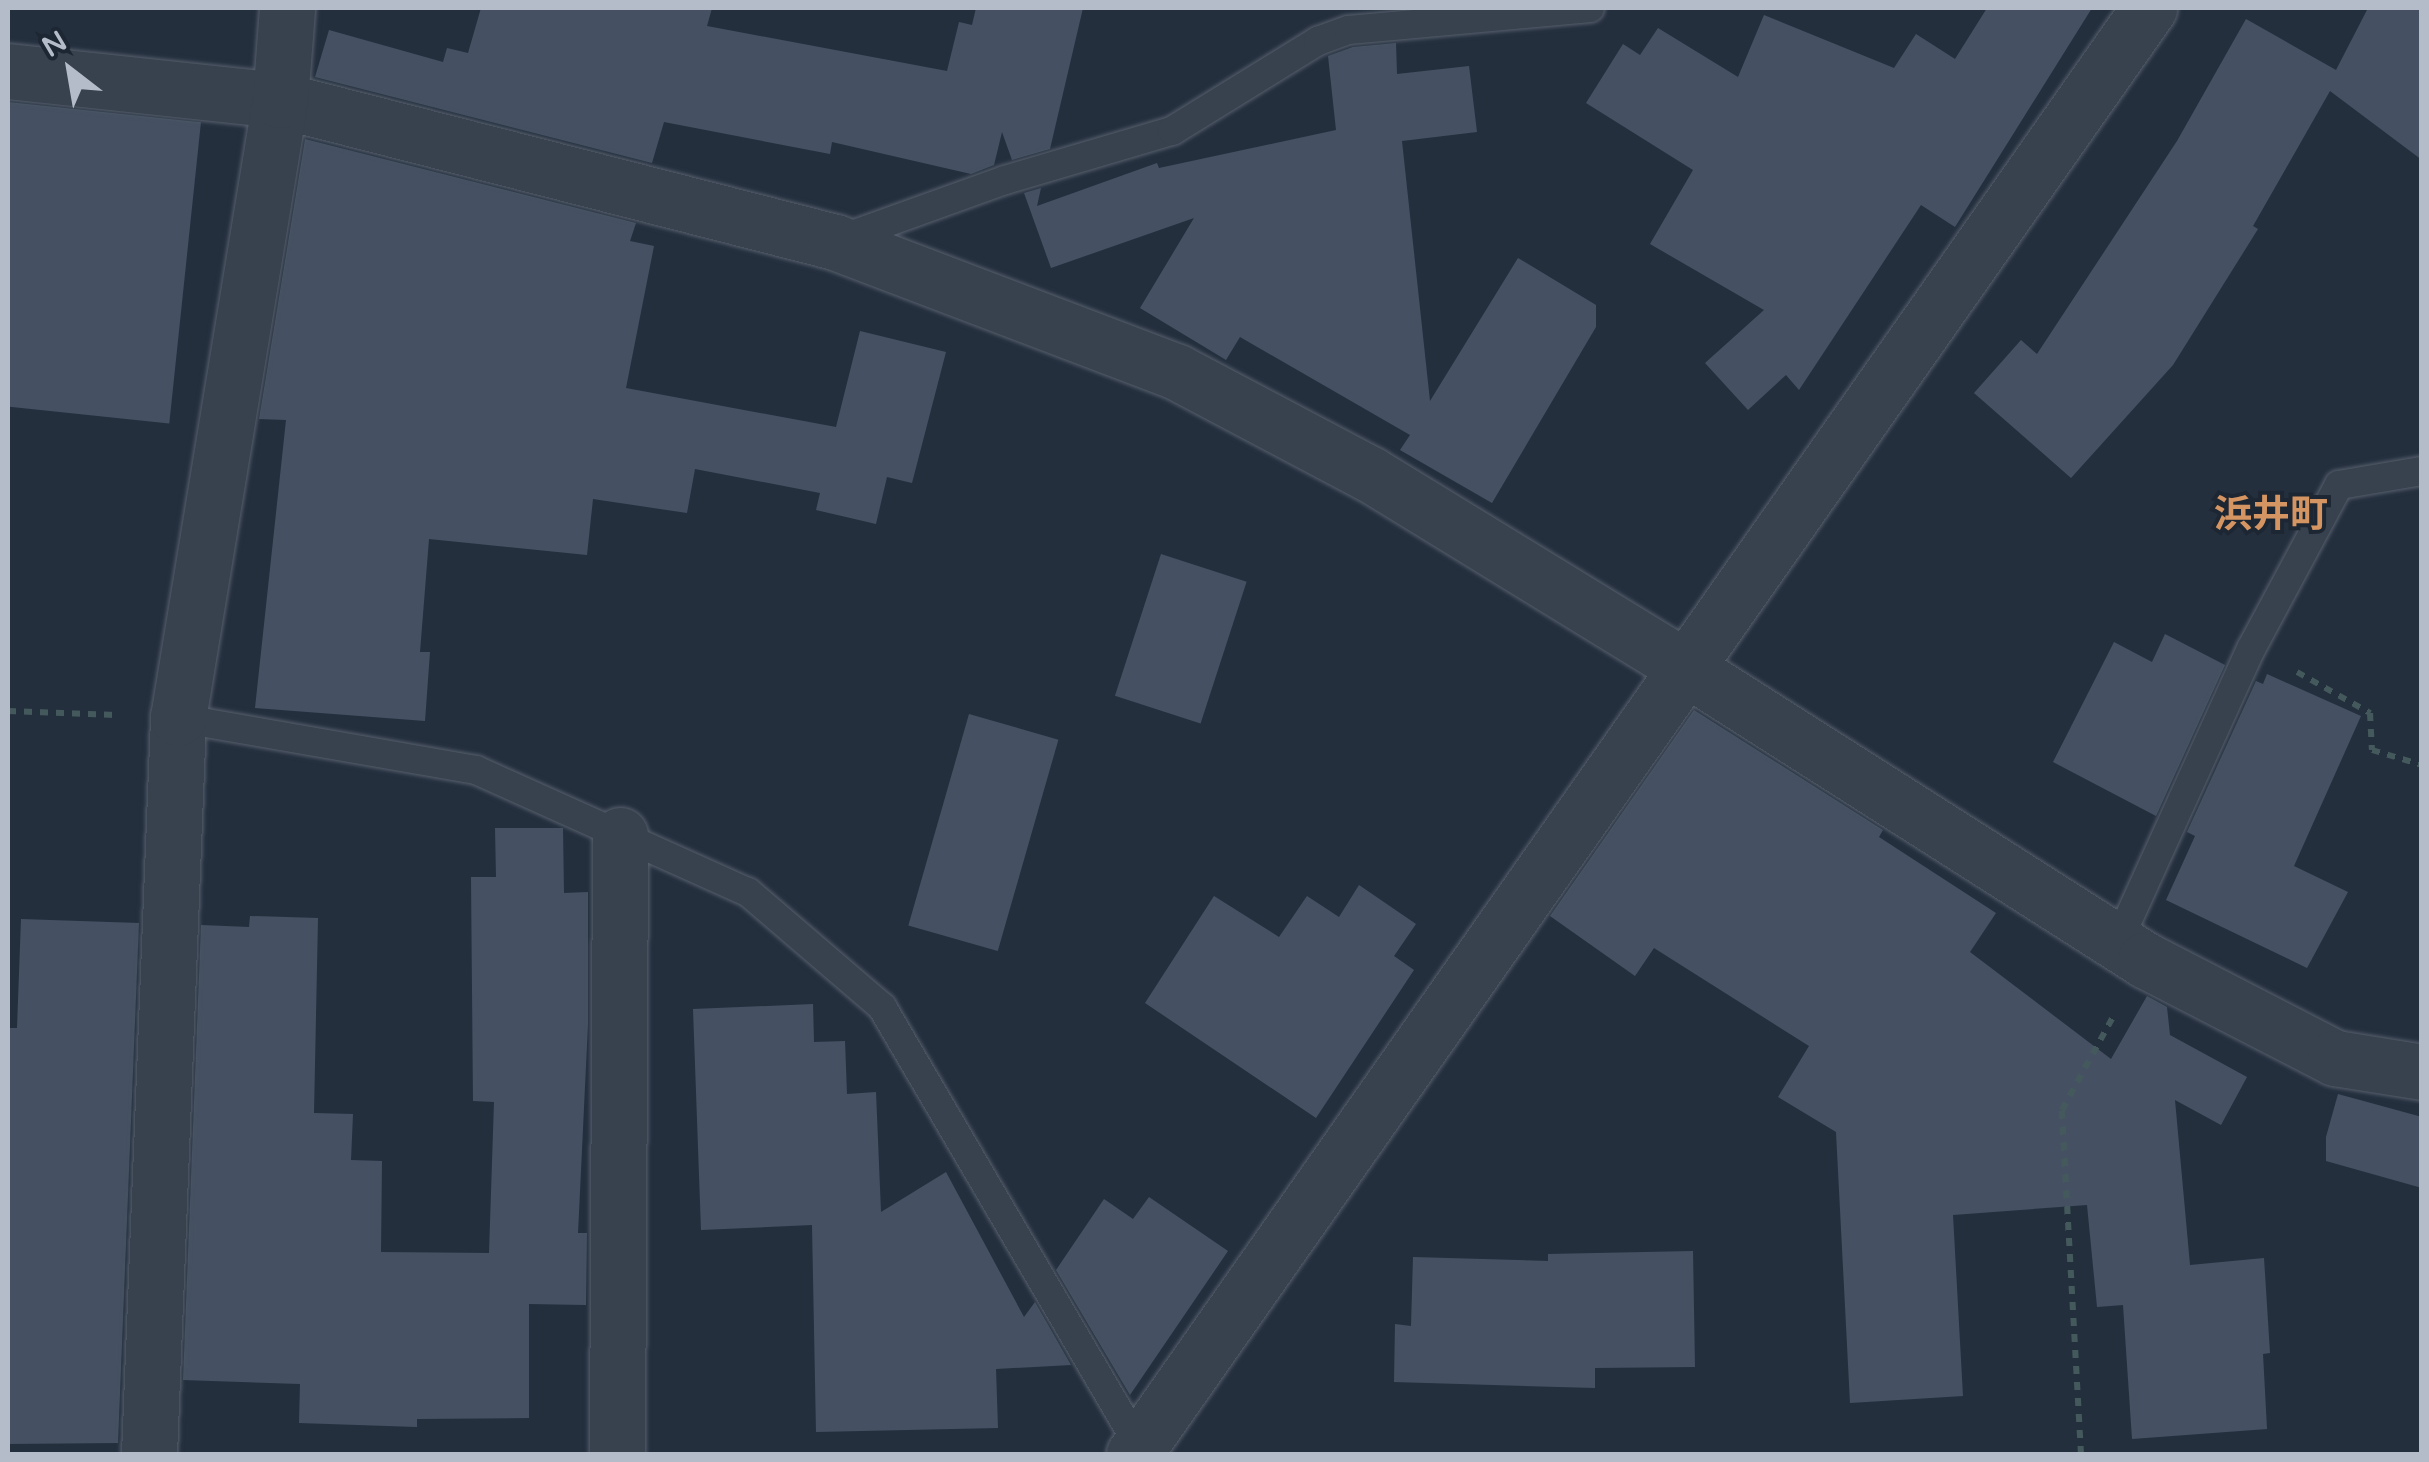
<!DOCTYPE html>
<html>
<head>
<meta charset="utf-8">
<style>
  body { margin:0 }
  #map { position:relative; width:2429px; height:1462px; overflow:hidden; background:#242f3e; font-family:"Varela Round","Noto Sans JP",sans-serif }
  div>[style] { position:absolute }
  .building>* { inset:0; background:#455162; transform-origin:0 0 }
  .path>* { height:6px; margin-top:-3px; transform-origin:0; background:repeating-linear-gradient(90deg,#44595c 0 8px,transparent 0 16px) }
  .roads { filter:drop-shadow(0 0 2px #565f6c) drop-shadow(0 0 2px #565f6c) }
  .service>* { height:28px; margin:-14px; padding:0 14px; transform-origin:14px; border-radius:14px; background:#38414e }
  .minor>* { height:55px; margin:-27.5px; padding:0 27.5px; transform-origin:27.5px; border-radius:27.5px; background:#38414e }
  span { translate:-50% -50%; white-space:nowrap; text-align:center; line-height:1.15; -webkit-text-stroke:8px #1d2633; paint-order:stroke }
  .quarter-label { font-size:38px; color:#d59563; font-weight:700 }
  .frame { position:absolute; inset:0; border:10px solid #b4bcc9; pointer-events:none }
  .north { position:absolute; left:20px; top:20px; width:100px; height:100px; -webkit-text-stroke:8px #1d2633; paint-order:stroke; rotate:329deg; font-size:28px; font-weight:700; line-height:40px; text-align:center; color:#b4bcc9 }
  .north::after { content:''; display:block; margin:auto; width:35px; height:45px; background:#b4bcc9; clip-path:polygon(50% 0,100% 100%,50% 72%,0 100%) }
</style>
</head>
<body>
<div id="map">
  <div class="building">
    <div style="clip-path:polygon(481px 8px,712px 8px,707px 26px,947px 71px,959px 22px,972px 25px,976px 8px,1083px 8px,1050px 149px,1012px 160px,1002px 132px,994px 165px,971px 174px,832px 142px,830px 154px,664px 122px,652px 163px,315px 77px,329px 30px,443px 62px,447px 48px,468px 53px)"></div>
    <div style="clip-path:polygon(1987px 8px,2092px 8px,1955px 227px,1921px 205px,1799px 390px,1786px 375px,1748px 410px,1705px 363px,1764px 310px,1650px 244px,1693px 170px,1586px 103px,1623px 44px,1640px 55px,1658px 28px,1738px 77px,1764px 15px,1894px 68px,1916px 34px,1955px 59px)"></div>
    <div style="clip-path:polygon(2368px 8px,2422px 8px,2422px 160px,2330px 91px,2253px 226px,2258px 229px,2173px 365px,2071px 478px,1974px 393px,2021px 340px,2037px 354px,2177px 141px,2246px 19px,2336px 70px)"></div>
    <div style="clip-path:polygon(1396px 43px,1397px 74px,1469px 66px,1477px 132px,1402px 141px,1430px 401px,1518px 258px,1596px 305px,1596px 327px,1492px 503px,1400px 450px,1410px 435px,1240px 337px,1226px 360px,1140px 308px,1194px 218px,1051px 268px,1024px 193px,1041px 188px,1037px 206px,1157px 163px,1159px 168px,1336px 130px,1328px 56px,1353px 47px)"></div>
    <div style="left:8px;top:102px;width:194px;height:303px;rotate:6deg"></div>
    <div style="clip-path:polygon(305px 139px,636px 223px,630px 241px,654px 246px,626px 388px,836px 427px,860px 331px,946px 352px,912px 483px,887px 477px,876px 524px,816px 510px,820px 493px,695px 469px,687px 513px,593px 499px,587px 555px,429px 539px,420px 652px,430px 652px,425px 721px,255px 708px,286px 420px,259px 419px)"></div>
    <div style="left:1161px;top:554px;width:90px;height:149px;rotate:18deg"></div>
    <div style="clip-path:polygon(2165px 634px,2225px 665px,2156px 816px,2053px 762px,2114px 642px,2152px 662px)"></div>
    <div style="clip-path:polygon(2267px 674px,2361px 716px,2294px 866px,2348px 892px,2307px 968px,2166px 900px,2195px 836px,2187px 832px,2256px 681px,2263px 684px)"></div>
    <div style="clip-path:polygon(1694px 710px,1883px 830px,1879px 837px,1996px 913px,1970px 952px,2111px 1059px,2147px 996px,2167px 1007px,2170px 1035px,2247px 1077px,2221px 1125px,2175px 1100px,2190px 1265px,2264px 1258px,2270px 1353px,2263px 1354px,2267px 1429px,2132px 1439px,2123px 1305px,2097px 1307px,2087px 1205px,1953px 1215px,1963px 1396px,1850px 1403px,1836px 1132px,1778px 1097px,1809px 1046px,1654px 948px,1635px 976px,1550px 916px)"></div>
    <div style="left:969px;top:714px;width:93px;height:220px;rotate:16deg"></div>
    <div style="clip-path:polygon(495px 828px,563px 828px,564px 893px,588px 892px,588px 1024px,578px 1233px,587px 1233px,586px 1305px,529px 1304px,529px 1418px,417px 1419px,417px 1427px,299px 1423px,300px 1384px,183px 1380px,201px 925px,249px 927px,250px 916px,318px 918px,314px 1113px,353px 1114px,351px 1160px,382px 1161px,381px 1252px,489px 1253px,494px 1102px,473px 1101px,471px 877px,496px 877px)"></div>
    <div style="clip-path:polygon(1359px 885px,1416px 924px,1394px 956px,1414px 970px,1316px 1118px,1145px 1003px,1214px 896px,1279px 937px,1307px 896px,1339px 917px)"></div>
    <div style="clip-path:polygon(21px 919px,139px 923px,118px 1443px,8px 1444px,8px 1028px,17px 1028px)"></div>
    <div style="clip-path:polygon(813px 1004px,814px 1042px,845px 1041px,847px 1094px,876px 1092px,881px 1212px,946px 1172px,1024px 1317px,1035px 1302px,1071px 1365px,996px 1369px,998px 1428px,816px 1432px,812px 1225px,701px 1230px,693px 1009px)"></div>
    <div style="clip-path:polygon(2338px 1094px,2422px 1117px,2422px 1188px,2326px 1161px,2326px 1137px)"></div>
    <div style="clip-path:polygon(1149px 1197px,1228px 1251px,1130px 1395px,1056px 1270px,1104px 1199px,1133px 1219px)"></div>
    <div style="clip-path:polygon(1693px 1251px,1695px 1367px,1595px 1368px,1595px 1388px,1394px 1382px,1395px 1324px,1411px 1326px,1413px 1257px,1548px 1261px,1548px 1254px)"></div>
  </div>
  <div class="path">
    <div style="left:2297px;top:672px;width:84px;rotate:29.3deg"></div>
    <div style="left:2370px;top:713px;width:37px;rotate:87deg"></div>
    <div style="left:2372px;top:750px;width:52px;rotate:16.7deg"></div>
    <div style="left:8px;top:711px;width:108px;rotate:2.1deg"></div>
    <div style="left:2081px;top:1454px;width:345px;rotate:-93.2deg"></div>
    <div style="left:2062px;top:1110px;width:108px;rotate:-61.3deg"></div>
  </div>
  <div class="roads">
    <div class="service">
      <div style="left:841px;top:239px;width:174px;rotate:-19.8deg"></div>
      <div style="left:1005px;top:180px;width:174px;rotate:-16.4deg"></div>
      <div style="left:1172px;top:131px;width:172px;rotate:-31.7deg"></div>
      <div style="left:1318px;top:41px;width:33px;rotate:-20deg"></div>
      <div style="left:1349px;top:30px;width:242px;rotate:-5.2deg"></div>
      <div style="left:178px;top:718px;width:303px;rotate:9.9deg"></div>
      <div style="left:476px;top:770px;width:298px;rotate:24.2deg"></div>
      <div style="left:748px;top:892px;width:177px;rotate:40.6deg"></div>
      <div style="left:882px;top:1007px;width:506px;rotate:59.64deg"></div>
      <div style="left:2117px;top:944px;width:324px;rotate:-65.6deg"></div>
      <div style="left:2251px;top:649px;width:186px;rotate:-61.8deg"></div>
      <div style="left:2339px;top:485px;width:84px;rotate:-9.6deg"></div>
    </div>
    <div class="minor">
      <div style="left:8px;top:71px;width:274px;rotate:6.1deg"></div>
      <div style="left:280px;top:100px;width:573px;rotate:14.35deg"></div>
      <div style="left:835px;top:242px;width:366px;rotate:20.8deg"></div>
      <div style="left:1177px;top:372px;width:218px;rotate:27.9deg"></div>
      <div style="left:1370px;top:474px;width:371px;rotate:31.5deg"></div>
      <div style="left:1686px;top:668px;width:544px;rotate:32.46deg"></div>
      <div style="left:2145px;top:960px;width:214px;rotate:27.3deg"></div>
      <div style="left:2335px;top:1058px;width:88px;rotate:9.1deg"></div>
      <div style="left:149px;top:1454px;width:737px;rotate:-87.74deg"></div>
      <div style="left:178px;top:718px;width:626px;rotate:-80.63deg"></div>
      <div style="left:280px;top:100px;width:92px;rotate:-85.6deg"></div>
      <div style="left:617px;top:1454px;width:619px;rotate:-89.72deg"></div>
      <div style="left:1134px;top:1454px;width:1767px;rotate:-54.93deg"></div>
    </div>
  </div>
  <div class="quarter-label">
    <span style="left:2271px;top:516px">浜井町</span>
  </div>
  <div class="frame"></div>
  <div class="north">N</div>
</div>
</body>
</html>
